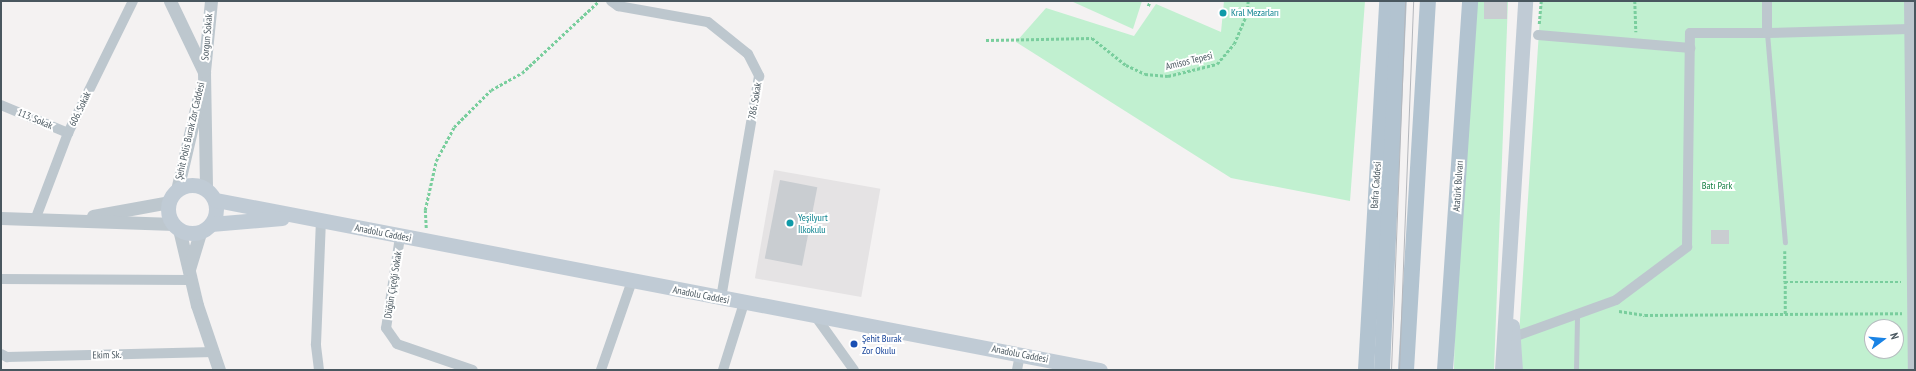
<!DOCTYPE html>
<meta charset="utf-8">
<style>
body{margin:0}
#map{position:relative;width:1916px;height:371px;overflow:hidden;background:#f4f2f2;font-family:"PT Sans Narrow",sans-serif}
div>[style]{position:absolute}
[style*='--x']{left:calc(var(--x)*1px);top:calc(var(--y)*1px);width:calc(var(--w)*1px);rotate:calc(var(--a)*1deg)}
.education>*{inset:0;background:#e5e3e4;transform-origin:0 0}
.green>*{inset:0;background:#c1f0d0}
.building>*{inset:0;background:#c9cdd1;transform-origin:0 0}
.path>*{height:2.5px;margin-top:-1.25px;transform-origin:0;background:repeating-linear-gradient(90deg,#79ce9d 0 3px,transparent 0 5px)}
.service>*{height:5px;margin:-2.5px;padding:0 2.5px;transform-origin:2.5px;border-radius:2.5px;background:#bdc7ce}
.minor>*{height:10px;margin:-5px;padding:0 5px;transform-origin:5px;border-radius:5px;background:#bdc7ce}
.tertiary>*{height:13px;margin:-6.5px;padding:0 6.5px;transform-origin:6.5px;border-radius:6.5px;background:#bdc7ce}
.secondary>*{height:15px;margin:-7.5px;padding:0 7.5px;transform-origin:7.5px;border-radius:7.5px;background:#c0cbd5}
.secondary>.ring{margin:-7.5px;padding:0;box-sizing:content-box;background:none;border:15px solid #c0cbd5;border-radius:50%}
.primary>*{height:16px;margin:-8px;padding:0 8px;transform-origin:8px;border-radius:8px;background:#b2c3d0}
.tram>*{height:1px;margin:-0.5px;padding:0 0.5px;transform-origin:0.5px;border-radius:0.5px;background:#b4b7bc}
.dots>*{width:11px;height:11px;translate:-50% -50%;box-sizing:border-box;border:2px solid #fff;border-radius:50%}
span{translate:-50% -50%;white-space:nowrap;text-align:center;line-height:1.15;-webkit-text-stroke:4px #fff;paint-order:stroke}
.culture-label{font-size:10px;color:#0d838f}
.left{translate:0 -50%;text-align:left}
.street-label{font-size:10px;color:#49575f}
.park-label{font-size:10px;color:#188245}
.transit-label{font-size:10px;color:#164399}
.frame{position:absolute;inset:0;border:2px solid #49575f;pointer-events:none}
.north{position:absolute;left:1864px;top:319px;width:40px;height:40px;box-sizing:border-box;background:#fff;border:1px solid #b6bcbf;border-radius:50%;rotate:74deg;font-size:11px;font-weight:700;line-height:16px;text-align:center;color:#49575f}
.north::after{content:'';display:block;margin:auto;width:14px;height:18px;background:#1a83e5;clip-path:polygon(50% 0,100% 100%,50% 72%,0 100%)}
</style>
<div id="map">
<div class="education">
<i style="left:774px;top:170px;width:108px;height:110px;rotate:10deg"></i>
</div>
<div class="green">
<i style="clip-path:polygon(1071px 1px,1142px 1px,1133px 29px)"></i>
<i style="clip-path:polygon(1224px 1px,1365px 1px,1350px 201px,1231px 178px,1016px 42px,1046px 8px,1134px 36px,1156px 4px,1221px 32px)"></i>
<i style="clip-path:polygon(1474px 1px,1508px 1px,1494px 370px,1454px 370px,1458px 153px)"></i>
<i style="clip-path:polygon(evenodd,1541px 1px,1915px 1px,1915px 370px,1522px 370px,1519px 335px,1541px 1px,1872px 327px,1896px 327px,1896px 351px,1872px 351px,1872px 327px)"></i>
</div>
<div class="building">
<i style="left:1484px;top:1px;width:23px;height:18px"></i>
<i style="left:780px;top:180px;width:38px;height:80px;rotate:11deg"></i>
<i style="left:1711px;top:230px;width:18px;height:14px"></i>
</div>
<div class="path">
<i style="--x:1635;--y:1;--w:31;--a:88"></i>
<i style="--x:1148;--y:6;--w:5;--a:-68"></i>
<i style="--x:1539;--y:24;--w:23;--a:-85"></i>
<i style="--x:986;--y:40;--w:106;--a:-1.1"></i>
<i style="--x:1092;--y:38;--w:43;--a:38.5"></i>
<i style="--x:1126;--y:65;--w:21;--a:25"></i>
<i style="--x:1145;--y:74;--w:23;--a:5"></i>
<i style="--x:1168;--y:76;--w:50;--a:-13.8"></i>
<i style="--x:1217;--y:64;--w:26;--a:-50"></i>
<i style="--x:1234;--y:44;--w:33;--a:-67"></i>
<i style="--x:1247;--y:14;--w:13;--a:-86"></i>
<i style="--x:426;--y:228;--w:18;--a:-93"></i>
<i style="--x:425;--y:210;--w:50;--a:-77.3"></i>
<i style="--x:436;--y:161;--w:38;--a:-62"></i>
<i style="--x:454;--y:127;--w:52;--a:-45"></i>
<i style="--x:491;--y:90;--w:35;--a:-29"></i>
<i style="--x:522;--y:73;--w:105;--a:-43.1"></i>
<i style="--x:1785;--y:251;--w:31;--a:90"></i>
<i style="--x:1619;--y:311;--w:26;--a:9"></i>
<i style="--x:1645;--y:315;--w:257;--a:-0.4"></i>
<i style="--x:1785;--y:314;--w:32;--a:-90"></i>
<i style="--x:1785;--y:282;--w:116;--a:0"></i>
</div>
<div class="service">
<i style="--x:1767;--y:33;--w:210;--a:85.1"></i>
<i style="--x:1576;--y:370;--w:54;--a:-88.9"></i>
</div>
<div class="minor">
<i style="--x:611;--y:1;--w:9;--a:36"></i>
<i style="--x:618;--y:6;--w:91;--a:10.1"></i>
<i style="--x:708;--y:22;--w:51;--a:38.7"></i>
<i style="--x:748;--y:54;--w:25;--a:63"></i>
<i style="--x:759;--y:76;--w:226;--a:99.7"></i>
<i style="--x:1909;--y:1;--w:369;--a:89.4"></i>
<i style="--x:1767;--y:33;--w:142;--a:-1.6"></i>
<i style="--x:1538;--y:35;--w:153;--a:4.9"></i>
<i style="--x:1;--y:105;--w:73;--a:22.7"></i>
<i style="--x:35;--y:220;--w:93;--a:-69.2"></i>
<i style="--x:68;--y:133;--w:147;--a:-63.8"></i>
<i style="--x:400;--y:237;--w:92;--a:98.7"></i>
<i style="--x:386;--y:328;--w:19;--a:55"></i>
<i style="--x:397;--y:344;--w:80;--a:18.9"></i>
<i style="--x:1;--y:279;--w:190;--a:0.3"></i>
<i style="--x:816;--y:317;--w:65;--a:54.4"></i>
<i style="--x:1519;--y:335;--w:103;--a:-19.8"></i>
<i style="--x:1616;--y:300;--w:89;--a:-36.7"></i>
<i style="--x:1687;--y:247;--w:214;--a:-89.2"></i>
<i style="--x:1690;--y:33;--w:77;--a:0"></i>
<i style="--x:1767;--y:33;--w:32;--a:-90"></i>
<i style="--x:1;--y:354;--w:7;--a:27"></i>
<i style="--x:7;--y:357;--w:207;--a:-1.4"></i>
<i style="--x:319;--y:370;--w:26;--a:-97"></i>
<i style="--x:316;--y:344;--w:122;--a:-87.7"></i>
<i style="--x:601;--y:370;--w:94;--a:-70.8"></i>
<i style="--x:723;--y:370;--w:70;--a:-72.6"></i>
<i style="--x:1017;--y:370;--w:16;--a:-79"></i>
</div>
<div class="tertiary">
<i style="--x:170;--y:1;--w:79;--a:64.4"></i>
<i style="--x:204;--y:72;--w:116;--a:89"></i>
<i style="--x:204;--y:71;--w:70;--a:-84.3"></i>
<i style="--x:177;--y:190;--w:101;--a:-76.8"></i>
<i style="--x:93;--y:216;--w:77;--a:-10.4"></i>
<i style="--x:1;--y:218;--w:173;--a:2"></i>
<i style="--x:179;--y:229;--w:78;--a:76.7"></i>
<i style="--x:197;--y:305;--w:69;--a:71.3"></i>
<i style="--x:189;--y:269;--w:39;--a:-73"></i>
</div>
<div class="secondary">
<i class="ring" style="left:168px;top:185px;width:33px;height:33px"></i>
<i style="--x:216;--y:200;--w:900;--a:10.89"></i>
<i style="--x:211;--y:224;--w:71;--a:-4.8"></i>
<i style="--x:1512;--y:326;--w:44;--a:86.1"></i>
<i style="--x:1502;--y:370;--w:370;--a:-86.4"></i>
</div>
<div class="primary">
<i style="--x:1366;--y:370;--w:370;--a:-86.7"></i>
<i style="--x:1382;--y:370;--w:369;--a:-87.4"></i>
<i style="--x:1406;--y:370;--w:370;--a:-86.6"></i>
<i style="--x:1445;--y:370;--w:370;--a:-86.1"></i>
</div>
<div class="tram">
<i style="--x:1391;--y:370;--w:369;--a:-87.8"></i>
<i style="--x:1399;--y:370;--w:369;--a:-87.8"></i>
</div>
<div class="dots">
<i style="left:1223px;top:13px;background:#0f9aa8"></i>
<i style="left:790px;top:223px;background:#0f9aa8"></i>
<i style="left:854px;top:344px;background:#1a4fb4"></i>
</div>
<div class="culture-label">
<span class="left" style="left:1231px;top:13px">Kral Mezarları</span>
<span class="left" style="left:798px;top:223px">Yeşilyurt<br>İlkokulu</span>
</div>
<div class="street-label">
<span style="left:207px;top:37px;rotate:-85deg">Sorgun Sokak</span>
<span style="left:1189px;top:61px;rotate:-14deg">Amisos Tepesi</span>
<span style="left:755px;top:101px;rotate:-80deg">786. Sokak</span>
<span style="left:80px;top:109px;rotate:-64deg">606. Sokak</span>
<span style="left:35px;top:119px;rotate:23deg">113. Sokak</span>
<span style="left:190px;top:131px;rotate:-77deg">Şehit Polis Burak Zor Caddesi</span>
<span style="left:1376px;top:185px;rotate:-86deg">Bafra Caddesi</span>
<span style="left:1458px;top:186px;rotate:-86deg">Atatürk Bulvarı</span>
<span style="left:383px;top:233px;rotate:11deg">Anadolu Caddesi</span>
<span style="left:393px;top:285px;rotate:-81deg">Düğün Çiçeği Sokak</span>
<span style="left:701px;top:295px;rotate:11deg">Anadolu Caddesi</span>
<span style="left:1020px;top:354px;rotate:11deg">Anadolu Caddesi</span>
<span style="left:107px;top:355px;rotate:-1deg">Ekim Sk.</span>
</div>
<div class="park-label">
<span style="left:1717px;top:186px">Batı Park</span>
</div>
<div class="transit-label">
<span class="left" style="left:862px;top:344px">Şehit Burak<br>Zor Okulu</span>
</div>
<div class="frame"></div>
<div class="north">N</div>
</div>
